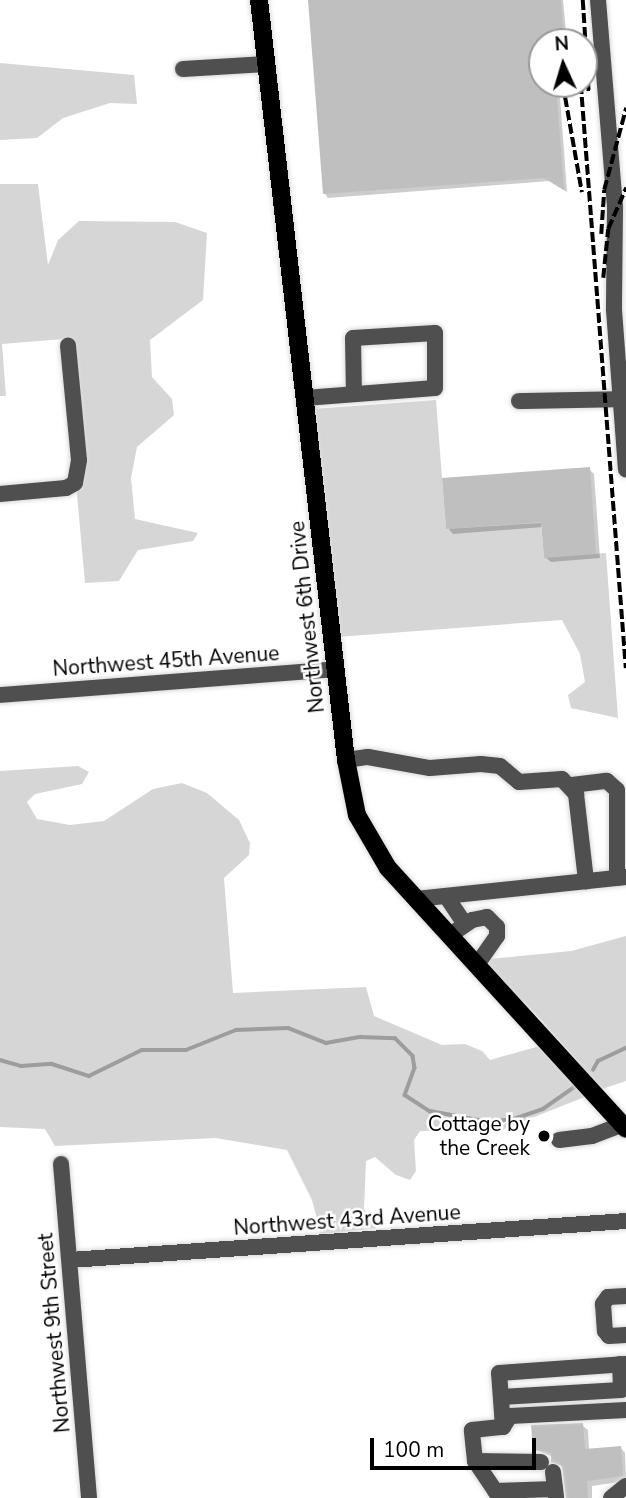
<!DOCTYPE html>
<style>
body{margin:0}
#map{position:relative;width:626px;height:1498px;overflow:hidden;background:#fff;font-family:"Nunito Sans",sans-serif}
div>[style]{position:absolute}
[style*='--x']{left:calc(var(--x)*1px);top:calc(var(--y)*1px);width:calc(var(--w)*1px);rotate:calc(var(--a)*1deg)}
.green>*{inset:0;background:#d6d6d6}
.shadow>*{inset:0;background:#0003}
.stream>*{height:3.5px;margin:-1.75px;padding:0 1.75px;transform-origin:1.75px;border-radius:1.75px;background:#9d9d9d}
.building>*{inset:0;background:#bfbfbf}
.roads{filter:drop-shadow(0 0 2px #dbdbdb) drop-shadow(0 0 2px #dbdbdb)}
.minor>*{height:16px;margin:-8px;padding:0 8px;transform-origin:8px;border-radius:8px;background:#4f4f4f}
.major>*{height:18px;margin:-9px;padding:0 9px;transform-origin:9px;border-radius:9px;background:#000}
.rail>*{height:3.5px;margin-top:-1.75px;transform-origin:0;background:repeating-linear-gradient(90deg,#000 0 10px,transparent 0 13.5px)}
.dots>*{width:19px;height:19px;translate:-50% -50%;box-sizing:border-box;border:4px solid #fff;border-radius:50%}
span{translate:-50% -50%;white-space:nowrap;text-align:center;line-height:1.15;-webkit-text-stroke:5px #fff;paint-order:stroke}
.street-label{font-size:21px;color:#000}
.poi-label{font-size:21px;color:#000}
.right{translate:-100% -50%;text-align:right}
.north{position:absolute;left:528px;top:28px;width:70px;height:70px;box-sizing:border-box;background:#fff;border:2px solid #999;border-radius:50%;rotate:356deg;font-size:19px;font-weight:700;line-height:28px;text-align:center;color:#000}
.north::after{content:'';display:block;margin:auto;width:24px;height:32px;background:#000;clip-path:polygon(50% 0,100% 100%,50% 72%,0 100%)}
.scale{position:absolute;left:370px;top:1438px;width:166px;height:32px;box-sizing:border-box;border:4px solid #000;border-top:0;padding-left:9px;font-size:21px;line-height:24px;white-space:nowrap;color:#000;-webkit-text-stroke:5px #fff;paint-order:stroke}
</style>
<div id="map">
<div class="green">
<i style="clip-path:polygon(0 63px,134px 75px,137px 104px,110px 103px,63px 118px,37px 138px,0 140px)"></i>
<i style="clip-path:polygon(0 184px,38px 184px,48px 265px,58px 240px,79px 221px,175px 222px,207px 233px,203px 300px,150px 340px,152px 377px,172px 399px,174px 415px,137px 447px,131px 478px,135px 519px,198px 533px,193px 541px,138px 550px,119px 581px,85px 583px,63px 339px,2px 344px,6px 396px,0 396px)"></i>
<i style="clip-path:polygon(436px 400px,446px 529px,541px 523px,544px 557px,606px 553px,618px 718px,571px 708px,568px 695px,585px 682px,580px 654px,562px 620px,337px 637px,313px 409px)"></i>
<i style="clip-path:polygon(78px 766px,89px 772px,82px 784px,35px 794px,27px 802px,37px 819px,70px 825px,104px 821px,153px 789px,182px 783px,207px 793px,239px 820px,250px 843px,249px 855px,224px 878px,233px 993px,366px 987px,374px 1016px,442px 1045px,465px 1044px,482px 1051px,490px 1060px,543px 1045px,587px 1096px,499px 1131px,420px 1131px,414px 1140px,416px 1171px,410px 1180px,396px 1175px,375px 1157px,366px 1161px,364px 1209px,376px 1228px,321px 1234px,312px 1200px,287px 1150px,215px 1138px,55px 1146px,45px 1129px,0 1127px,0 771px)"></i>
<i style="clip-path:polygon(626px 936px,626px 1081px,602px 1089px,534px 1012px,480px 960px,571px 951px)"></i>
</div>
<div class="shadow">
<i style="clip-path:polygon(310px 0,563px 0,567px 42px,542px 42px,542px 84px,559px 84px,567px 192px,549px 181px,328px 198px,325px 194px)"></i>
<i style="clip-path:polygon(589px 469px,594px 474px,600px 558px,551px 562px,545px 557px,543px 527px,453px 534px,448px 528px)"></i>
<i style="clip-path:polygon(582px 1425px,588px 1430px,589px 1450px,620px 1447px,625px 1453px,626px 1481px,592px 1486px,592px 1498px,568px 1498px,562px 1467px,553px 1457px,535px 1449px)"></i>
</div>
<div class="stream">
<i style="--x:0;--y:1060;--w:22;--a:16"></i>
<i style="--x:21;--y:1066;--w:31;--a:-4"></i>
<i style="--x:52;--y:1064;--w:39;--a:18"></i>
<i style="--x:89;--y:1076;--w:59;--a:-26.1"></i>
<i style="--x:142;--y:1050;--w:44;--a:0"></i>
<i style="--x:186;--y:1050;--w:54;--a:-21.8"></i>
<i style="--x:236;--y:1030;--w:52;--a:-2.2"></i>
<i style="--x:288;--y:1028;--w:41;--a:21.5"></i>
<i style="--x:326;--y:1043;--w:35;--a:-10"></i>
<i style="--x:360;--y:1037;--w:35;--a:2"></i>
<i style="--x:395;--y:1038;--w:25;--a:45"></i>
<i style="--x:413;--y:1056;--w:12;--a:81"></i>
<i style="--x:415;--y:1068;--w:29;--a:110"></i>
<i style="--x:405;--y:1095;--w:30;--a:33"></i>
<i style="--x:430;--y:1111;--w:61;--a:10.4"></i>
<i style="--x:490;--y:1122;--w:27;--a:-8"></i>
<i style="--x:517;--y:1118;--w:28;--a:-19"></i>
<i style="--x:543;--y:1109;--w:39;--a:-35"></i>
<i style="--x:593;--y:1070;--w:10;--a:-61"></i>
<i style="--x:598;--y:1061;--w:31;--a:-25"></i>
</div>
<div class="building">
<i style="clip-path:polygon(308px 0,561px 0,564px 42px,542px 42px,542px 84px,556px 84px,564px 190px,544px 178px,323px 194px)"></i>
<i style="clip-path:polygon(590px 467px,596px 554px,544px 558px,541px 522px,446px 529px,442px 478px)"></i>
<i style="clip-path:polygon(583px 1423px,585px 1449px,621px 1446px,623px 1476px,587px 1481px,588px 1498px,566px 1498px,562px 1466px,551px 1462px,551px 1453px,533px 1450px,531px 1425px)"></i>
</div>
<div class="roads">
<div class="minor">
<i style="--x:598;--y:0;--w:209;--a:85.3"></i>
<i style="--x:615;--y:208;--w:102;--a:90.6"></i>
<i style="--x:614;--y:310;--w:160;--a:85.7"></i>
<i style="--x:183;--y:69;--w:83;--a:-3.4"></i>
<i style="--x:305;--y:398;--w:130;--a:-4.4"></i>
<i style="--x:435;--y:388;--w:55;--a:-90"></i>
<i style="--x:435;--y:333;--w:82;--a:176.5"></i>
<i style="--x:353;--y:338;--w:56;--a:89"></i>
<i style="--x:519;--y:401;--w:102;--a:-1.1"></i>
<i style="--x:0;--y:494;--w:66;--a:-5.2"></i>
<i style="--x:66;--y:488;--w:10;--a:-29"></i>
<i style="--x:75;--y:483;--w:23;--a:-80"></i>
<i style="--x:79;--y:460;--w:115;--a:-95.5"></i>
<i style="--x:0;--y:695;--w:336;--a:-4.4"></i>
<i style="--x:346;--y:760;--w:22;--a:-8"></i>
<i style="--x:368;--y:757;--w:63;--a:10.1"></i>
<i style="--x:430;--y:768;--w:51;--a:-4.5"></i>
<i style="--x:481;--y:764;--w:19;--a:6"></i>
<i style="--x:500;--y:766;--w:25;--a:40"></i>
<i style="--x:519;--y:782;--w:43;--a:-4"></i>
<i style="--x:562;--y:779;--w:21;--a:47"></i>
<i style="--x:576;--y:794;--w:88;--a:83.4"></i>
<i style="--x:572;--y:785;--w:35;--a:-7"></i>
<i style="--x:607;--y:781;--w:13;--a:42"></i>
<i style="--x:617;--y:790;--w:88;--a:90"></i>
<i style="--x:446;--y:896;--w:34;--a:56"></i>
<i style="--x:416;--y:899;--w:211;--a:-6"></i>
<i style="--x:450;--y:935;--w:27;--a:-34"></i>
<i style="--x:472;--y:920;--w:15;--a:-11"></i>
<i style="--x:487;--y:917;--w:14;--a:45"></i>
<i style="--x:497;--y:927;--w:9;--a:90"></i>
<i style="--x:497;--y:936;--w:35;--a:125"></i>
<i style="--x:559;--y:1140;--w:33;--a:-7"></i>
<i style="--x:592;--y:1136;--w:33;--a:-21"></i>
<i style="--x:61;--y:1164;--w:335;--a:85.2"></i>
<i style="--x:70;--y:1260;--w:557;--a:-4.01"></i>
<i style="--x:626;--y:1296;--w:18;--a:177"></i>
<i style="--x:608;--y:1297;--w:9;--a:126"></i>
<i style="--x:603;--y:1304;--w:27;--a:86"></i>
<i style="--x:605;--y:1331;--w:6;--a:51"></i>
<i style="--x:609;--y:1336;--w:17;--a:-3"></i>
<i style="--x:501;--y:1397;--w:120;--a:-3.3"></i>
<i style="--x:621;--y:1390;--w:26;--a:-92"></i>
<i style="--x:503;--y:1427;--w:54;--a:-94.2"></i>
<i style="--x:499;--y:1373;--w:127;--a:-4.1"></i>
<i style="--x:475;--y:1461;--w:66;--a:0.9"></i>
<i style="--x:553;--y:1472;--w:26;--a:83"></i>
<i style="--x:495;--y:1491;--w:60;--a:-1.9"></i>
<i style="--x:500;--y:1498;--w:45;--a:-124"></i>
<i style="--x:475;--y:1461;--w:31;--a:-96"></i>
<i style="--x:472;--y:1430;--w:31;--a:-6"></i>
<i style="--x:503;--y:1427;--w:13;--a:-58"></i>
<i style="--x:510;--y:1416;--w:116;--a:-3"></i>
<i style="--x:611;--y:1498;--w:19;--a:-39"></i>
</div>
<div class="major">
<i style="--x:259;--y:0;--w:765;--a:83.47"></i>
<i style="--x:346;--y:760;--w:56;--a:78.7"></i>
<i style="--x:357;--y:815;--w:61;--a:59.7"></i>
<i style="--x:388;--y:868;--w:353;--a:47.6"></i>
</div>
</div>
<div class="rail">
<i style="--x:583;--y:0;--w:94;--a:86.3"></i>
<i style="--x:563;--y:84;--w:110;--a:80"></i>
<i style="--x:581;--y:84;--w:586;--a:85.59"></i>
<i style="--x:601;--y:234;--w:44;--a:-86.1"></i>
<i style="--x:604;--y:190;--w:85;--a:-75"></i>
<i style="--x:603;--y:278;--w:49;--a:-84.2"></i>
<i style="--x:608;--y:229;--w:45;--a:-66.3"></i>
</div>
<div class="dots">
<i style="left:544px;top:1136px;background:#000"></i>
</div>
<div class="street-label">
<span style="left:307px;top:617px;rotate:-96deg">Northwest 6th Drive</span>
<span style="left:166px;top:661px;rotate:-4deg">Northwest 45th Avenue</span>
<span style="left:347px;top:1220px;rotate:-4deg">Northwest 43rd Avenue</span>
<span style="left:54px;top:1333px;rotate:-95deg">Northwest 9th Street</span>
</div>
<div class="poi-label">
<span class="right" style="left:530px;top:1136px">Cottage by<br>the Creek</span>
</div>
<div class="north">N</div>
<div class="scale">100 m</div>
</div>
